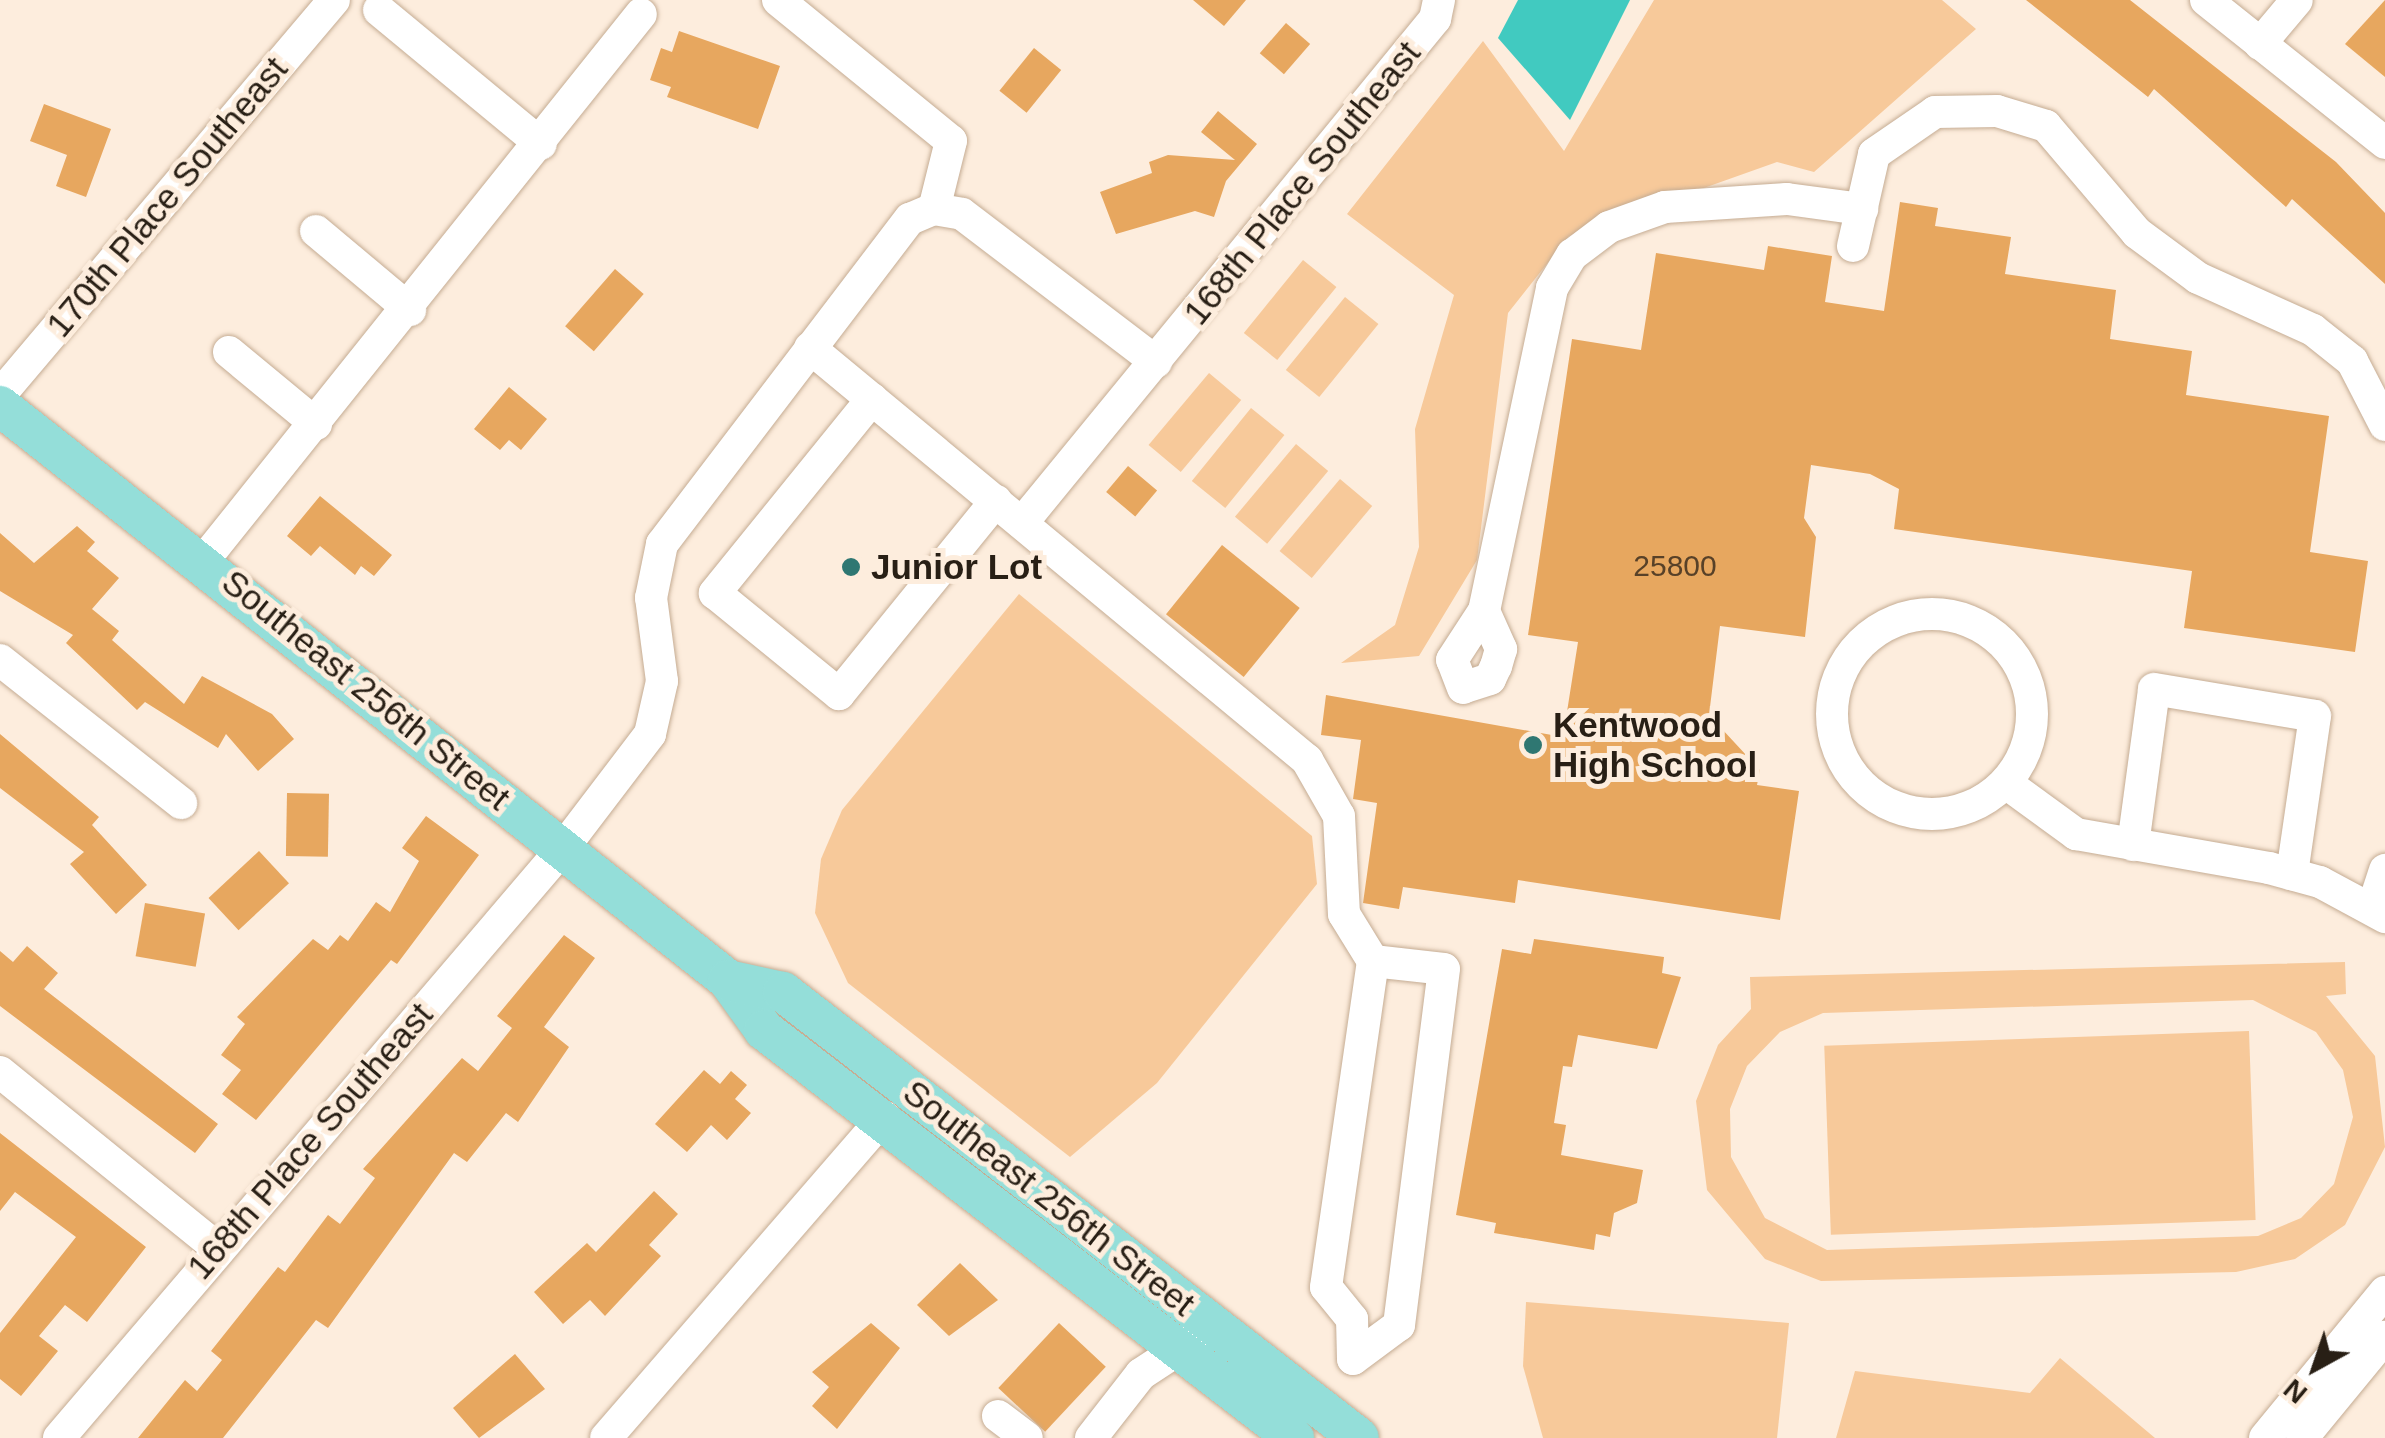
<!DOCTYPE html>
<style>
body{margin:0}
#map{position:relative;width:2385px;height:1438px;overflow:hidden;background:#fdeddd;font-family:Helvetica,sans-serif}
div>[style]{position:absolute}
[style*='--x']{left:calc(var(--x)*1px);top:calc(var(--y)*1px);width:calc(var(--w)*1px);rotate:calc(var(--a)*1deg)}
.green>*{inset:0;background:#f7c99a;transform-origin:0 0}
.water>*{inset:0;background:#41cac0}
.building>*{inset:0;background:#e7a75f;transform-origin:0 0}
.roads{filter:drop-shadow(0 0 2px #c5ac93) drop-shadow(0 0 2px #c5ac93)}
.minor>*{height:32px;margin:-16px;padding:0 16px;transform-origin:16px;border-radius:16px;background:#fff}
.minor>.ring{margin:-16px;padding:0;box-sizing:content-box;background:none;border:32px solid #fff;border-radius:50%}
.major>*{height:40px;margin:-20px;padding:0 20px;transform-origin:20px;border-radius:20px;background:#94ded9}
.dots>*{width:28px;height:28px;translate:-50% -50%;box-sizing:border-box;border:5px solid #fdeddd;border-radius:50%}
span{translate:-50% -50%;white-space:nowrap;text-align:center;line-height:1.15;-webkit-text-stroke:10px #fdeddd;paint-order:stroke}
.number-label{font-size:30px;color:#584128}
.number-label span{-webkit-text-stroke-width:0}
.street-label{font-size:35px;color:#281f15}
.poi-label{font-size:35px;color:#281f15;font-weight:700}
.left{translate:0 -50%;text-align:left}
.north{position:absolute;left:2265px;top:1318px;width:100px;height:100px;-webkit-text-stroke:8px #fdeddd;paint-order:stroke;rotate:220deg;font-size:28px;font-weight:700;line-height:40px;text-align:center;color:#281f15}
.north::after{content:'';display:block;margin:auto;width:35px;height:45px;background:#281f15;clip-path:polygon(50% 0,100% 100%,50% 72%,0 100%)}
</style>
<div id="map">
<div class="green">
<i style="clip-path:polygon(1654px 0,1942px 0,1976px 29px,1814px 172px,1777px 162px,1569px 236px,1508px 313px,1477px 560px,1419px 656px,1341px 663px,1395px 625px,1419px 547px,1415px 429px,1454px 295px,1347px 214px,1483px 41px,1564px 151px)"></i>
<i style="left:1303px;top:260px;width:43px;height:94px;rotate:39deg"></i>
<i style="left:1345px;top:297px;width:43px;height:94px;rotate:39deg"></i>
<i style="left:1209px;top:373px;width:42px;height:94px;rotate:40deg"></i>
<i style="left:1251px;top:408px;width:43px;height:94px;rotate:39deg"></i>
<i style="left:1296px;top:444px;width:42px;height:95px;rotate:40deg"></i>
<i style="left:1340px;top:479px;width:42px;height:94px;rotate:40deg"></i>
<i style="clip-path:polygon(1019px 594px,1312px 836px,1317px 884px,1157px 1083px,1070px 1157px,848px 983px,815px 913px,821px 859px,842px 810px)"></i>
<i style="clip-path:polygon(evenodd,2345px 962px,2346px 994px,2326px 996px,2375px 1056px,2385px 1147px,2345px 1225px,2295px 1259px,2236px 1272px,1821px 1281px,1765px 1259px,1707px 1190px,1696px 1101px,1718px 1045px,1751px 1009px,1750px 977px,2345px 962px,2253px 1000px,2316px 1032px,2343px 1070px,2353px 1117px,2334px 1184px,2301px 1218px,2258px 1236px,1827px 1250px,1765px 1218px,1731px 1157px,1730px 1109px,1747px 1066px,1780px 1032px,1823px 1013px,2253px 1000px)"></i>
<i style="left:2249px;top:1031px;width:189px;height:425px;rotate:88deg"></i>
<i style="clip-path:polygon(1526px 1302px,1789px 1323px,1777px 1438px,1543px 1438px,1523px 1366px)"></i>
<i style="clip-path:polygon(2060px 1358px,2155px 1438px,1836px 1438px,1855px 1371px,2030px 1393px)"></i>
</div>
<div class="water">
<i style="clip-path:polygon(1518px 0,1630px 0,1570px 120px,1498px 38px)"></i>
</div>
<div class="building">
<i style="clip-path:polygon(1193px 0,1246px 0,1224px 26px)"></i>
<i style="clip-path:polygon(2026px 0,2130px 0,2336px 162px,2385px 213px,2385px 284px,2292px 199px,2286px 207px,2154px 89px,2148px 97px)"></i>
<i style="clip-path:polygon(2385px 0,2385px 77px,2345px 44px)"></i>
<i style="left:1286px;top:23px;width:32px;height:40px;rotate:41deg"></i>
<i style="clip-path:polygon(679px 31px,780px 66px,758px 129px,667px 97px,671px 87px,650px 80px,661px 48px,672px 52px)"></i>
<i style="left:1034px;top:48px;width:35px;height:55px;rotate:39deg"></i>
<i style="clip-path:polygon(44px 104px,111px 129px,86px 197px,56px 186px,67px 155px,30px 141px)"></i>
<i style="clip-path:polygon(1218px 111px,1257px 144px,1226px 181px,1214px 217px,1195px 211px,1116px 234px,1100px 192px,1152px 173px,1149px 162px,1168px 155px,1235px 160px,1201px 132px)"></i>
<i style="clip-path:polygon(1900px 202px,1938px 208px,1935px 226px,2011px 237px,2005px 274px,2116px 290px,2110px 339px,2192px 351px,2186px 395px,2329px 416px,2310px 552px,2368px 561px,2355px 652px,2184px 628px,2192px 571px,1894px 529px,1899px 489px,1870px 474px,1811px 465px,1804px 518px,1816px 537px,1805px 637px,1720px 626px,1709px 715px,1760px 770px,1757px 785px,1799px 791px,1780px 920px,1518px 880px,1515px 903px,1403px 887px,1399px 909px,1363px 903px,1377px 803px,1353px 799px,1361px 740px,1321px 735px,1326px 695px,1563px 737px,1578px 642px,1528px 635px,1572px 339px,1641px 350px,1656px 253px,1764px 270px,1768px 246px,1832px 256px,1825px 302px,1884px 311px)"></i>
<i style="left:615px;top:269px;width:38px;height:76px;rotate:41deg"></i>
<i style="clip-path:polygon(509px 387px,547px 419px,521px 450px,509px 440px,500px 450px,474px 429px)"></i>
<i style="left:1128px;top:466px;width:38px;height:34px;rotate:40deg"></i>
<i style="clip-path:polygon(320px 496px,392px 555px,374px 576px,361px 566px,355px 575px,320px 546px,311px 556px,287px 536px)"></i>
<i style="clip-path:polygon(77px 526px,95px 542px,87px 551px,119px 578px,92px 609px,119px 631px,112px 640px,184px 704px,202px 676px,272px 714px,294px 739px,258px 771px,226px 734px,218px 748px,145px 702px,137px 710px,66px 643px,73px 635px,0 591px,0 533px,34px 563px)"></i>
<i style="left:1222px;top:545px;width:100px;height:89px;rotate:39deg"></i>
<i style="clip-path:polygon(0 734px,99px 817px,92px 825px,147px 885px,116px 914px,70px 864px,84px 852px,0 788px)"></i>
<i style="left:287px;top:793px;width:42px;height:63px;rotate:1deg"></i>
<i style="clip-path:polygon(426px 816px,479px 855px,397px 964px,391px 960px,256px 1120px,222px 1094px,241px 1070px,221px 1055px,245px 1024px,237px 1017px,313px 939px,328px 950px,340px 935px,348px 941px,376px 902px,390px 912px,419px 861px,402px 848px)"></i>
<i style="left:259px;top:851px;width:44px;height:69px;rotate:47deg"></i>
<i style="left:145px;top:903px;width:61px;height:54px;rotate:10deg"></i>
<i style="clip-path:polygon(564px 935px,595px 958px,544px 1027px,569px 1047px,518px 1122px,506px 1113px,467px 1162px,454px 1153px,328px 1328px,316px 1320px,223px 1438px,138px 1438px,185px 1380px,197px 1391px,222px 1360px,211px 1351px,278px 1267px,285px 1272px,328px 1215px,340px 1224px,375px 1178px,363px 1169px,462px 1058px,478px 1071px,512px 1028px,497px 1016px)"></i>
<i style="clip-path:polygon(1534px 939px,1664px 957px,1662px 973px,1681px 977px,1657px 1049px,1578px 1035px,1572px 1067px,1563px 1066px,1554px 1123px,1566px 1125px,1561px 1155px,1643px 1170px,1637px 1203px,1614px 1213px,1610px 1237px,1596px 1234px,1594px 1250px,1494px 1233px,1496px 1223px,1456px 1215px,1502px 949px,1531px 954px)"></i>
<i style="clip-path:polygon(27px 946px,58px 973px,44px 989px,218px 1124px,195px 1153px,0 1006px,0 951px,13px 962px)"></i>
<i style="clip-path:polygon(704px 1070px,720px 1084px,731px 1071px,747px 1085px,735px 1099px,751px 1113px,727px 1140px,711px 1125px,687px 1152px,655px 1124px)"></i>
<i style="clip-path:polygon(0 1133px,146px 1247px,87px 1322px,65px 1305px,39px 1336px,58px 1351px,21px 1396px,0 1379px,0 1333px,76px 1237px,15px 1192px,0 1211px)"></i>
<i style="clip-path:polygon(654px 1191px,678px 1214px,649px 1245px,661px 1256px,605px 1316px,590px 1300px,563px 1324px,534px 1292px,587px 1243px,596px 1252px)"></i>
<i style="clip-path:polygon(960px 1263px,998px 1300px,949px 1336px,917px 1305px)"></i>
<i style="clip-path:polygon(871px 1323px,900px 1348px,837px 1429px,812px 1406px,829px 1387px,812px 1372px)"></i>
<i style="left:1059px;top:1323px;width:64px;height:89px;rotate:43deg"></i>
<i style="clip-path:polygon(515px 1354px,545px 1389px,479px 1438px,453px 1408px)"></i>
</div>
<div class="roads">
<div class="minor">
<i style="--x:778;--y:0;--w:223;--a:39.2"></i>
<i style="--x:951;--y:141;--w:70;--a:104"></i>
<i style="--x:2206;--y:0;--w:229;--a:38.6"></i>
<i style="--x:379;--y:10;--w:210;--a:39.6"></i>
<i style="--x:2260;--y:44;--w:57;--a:-49.9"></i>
<i style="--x:316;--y:231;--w:123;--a:40"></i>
<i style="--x:1853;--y:246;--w:94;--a:-77.1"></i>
<i style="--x:1874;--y:154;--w:74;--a:-34.5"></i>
<i style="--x:1935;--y:112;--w:62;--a:-0.9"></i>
<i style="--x:1997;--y:111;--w:51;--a:17"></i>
<i style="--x:2046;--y:126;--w:140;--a:49.6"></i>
<i style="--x:2137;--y:233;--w:76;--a:36.4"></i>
<i style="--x:2198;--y:278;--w:126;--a:24.3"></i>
<i style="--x:2313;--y:330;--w:50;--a:38.5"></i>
<i style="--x:2352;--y:361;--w:72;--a:62.7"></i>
<i style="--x:810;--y:348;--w:646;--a:39.66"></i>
<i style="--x:1307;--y:760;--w:64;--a:60.3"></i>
<i style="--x:1339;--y:816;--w:98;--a:87.1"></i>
<i style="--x:1344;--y:914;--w:55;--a:58.3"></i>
<i style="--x:229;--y:352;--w:113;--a:39.6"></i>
<i style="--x:0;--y:395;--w:517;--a:-49.78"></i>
<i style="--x:872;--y:399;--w:250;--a:129"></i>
<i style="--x:715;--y:593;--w:160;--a:39.2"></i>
<i style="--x:839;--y:694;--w:249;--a:-50.9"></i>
<i style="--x:1022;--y:523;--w:652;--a:-50.67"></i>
<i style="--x:1435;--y:19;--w:19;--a:-78"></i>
<i style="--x:204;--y:560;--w:699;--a:-51.33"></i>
<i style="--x:1484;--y:611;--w:42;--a:65.9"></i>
<i style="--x:1501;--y:649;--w:18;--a:106"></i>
<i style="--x:1496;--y:666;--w:14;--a:115"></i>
<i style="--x:1490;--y:679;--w:28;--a:162"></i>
<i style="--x:1463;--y:688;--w:30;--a:-111"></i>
<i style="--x:1452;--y:660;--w:59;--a:-56.9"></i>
<i style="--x:1484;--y:611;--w:330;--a:-78.1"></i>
<i style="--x:1552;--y:288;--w:39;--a:-59"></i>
<i style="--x:1572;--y:255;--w:46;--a:-37.1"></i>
<i style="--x:1609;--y:227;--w:59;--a:-19.7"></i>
<i style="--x:1665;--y:207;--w:122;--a:-3.8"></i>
<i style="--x:1787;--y:199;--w:76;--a:7.6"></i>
<i class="ring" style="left:1832px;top:614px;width:168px;height:168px"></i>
<i style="--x:0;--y:660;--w:231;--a:38.3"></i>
<i style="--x:2006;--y:783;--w:87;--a:36.1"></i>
<i style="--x:2076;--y:834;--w:196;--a:10"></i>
<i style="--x:2269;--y:868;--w:53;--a:15.4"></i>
<i style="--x:2320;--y:882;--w:74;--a:28.3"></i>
<i style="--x:2133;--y:845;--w:157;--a:-82.3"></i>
<i style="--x:2154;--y:689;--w:163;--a:9.5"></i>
<i style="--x:2315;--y:716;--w:160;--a:98.3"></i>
<i style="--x:2373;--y:907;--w:39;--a:-72"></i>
<i style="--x:1373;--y:961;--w:71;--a:6.4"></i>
<i style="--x:1444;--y:969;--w:359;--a:97.2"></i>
<i style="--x:1399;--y:1325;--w:57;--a:143.5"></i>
<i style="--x:1353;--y:1359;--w:40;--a:-91.4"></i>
<i style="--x:1352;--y:1319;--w:41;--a:-129.1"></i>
<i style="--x:1326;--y:1287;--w:329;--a:-81.8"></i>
<i style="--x:0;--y:1072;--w:279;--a:39"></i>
<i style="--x:998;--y:1416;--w:36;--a:37"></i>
<i style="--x:59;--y:1438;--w:777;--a:-49.49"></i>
<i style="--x:564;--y:847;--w:142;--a:-52.7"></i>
<i style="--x:650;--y:734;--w:54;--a:-77.2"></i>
<i style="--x:662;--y:681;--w:84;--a:-97.5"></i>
<i style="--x:651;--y:598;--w:55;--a:-78.5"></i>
<i style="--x:662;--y:544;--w:409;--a:-52.7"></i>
<i style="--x:910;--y:219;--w:26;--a:-23"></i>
<i style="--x:934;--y:209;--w:28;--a:10"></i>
<i style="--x:962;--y:214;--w:244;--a:37.3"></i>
<i style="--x:606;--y:1438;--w:425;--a:-49.1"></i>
<i style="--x:1091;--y:1438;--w:81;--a:-52"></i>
<i style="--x:1141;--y:1374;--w:62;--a:-33.2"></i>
<i style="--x:2265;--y:1438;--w:189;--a:-50.6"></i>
<i style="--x:2302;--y:1438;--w:131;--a:-50.6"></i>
</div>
<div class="major">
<i style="--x:0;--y:406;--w:927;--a:38.25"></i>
<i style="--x:728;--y:980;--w:62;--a:54.2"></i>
<i style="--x:764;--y:1030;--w:669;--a:37.59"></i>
<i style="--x:728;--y:980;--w:56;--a:12.3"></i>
<i style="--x:783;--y:992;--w:728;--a:37.75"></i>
</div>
</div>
<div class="dots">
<i style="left:851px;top:567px;background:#2f7772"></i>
<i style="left:1533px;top:745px;background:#2f7772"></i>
</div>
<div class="number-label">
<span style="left:1675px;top:566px">25800</span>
</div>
<div class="street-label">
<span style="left:1302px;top:183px;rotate:-51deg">168th Place Southeast</span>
<span style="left:167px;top:197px;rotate:-50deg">170th Place Southeast</span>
<span style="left:366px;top:690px;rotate:39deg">Southeast 256th Street</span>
<span style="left:310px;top:1141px;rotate:-49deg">168th Place Southeast</span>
<span style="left:1049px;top:1198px;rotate:38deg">Southeast 256th Street</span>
</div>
<div class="poi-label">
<span class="left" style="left:871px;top:567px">Junior Lot</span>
<span class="left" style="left:1553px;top:745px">Kentwood<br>High School</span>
</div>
<div class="north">N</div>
</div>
